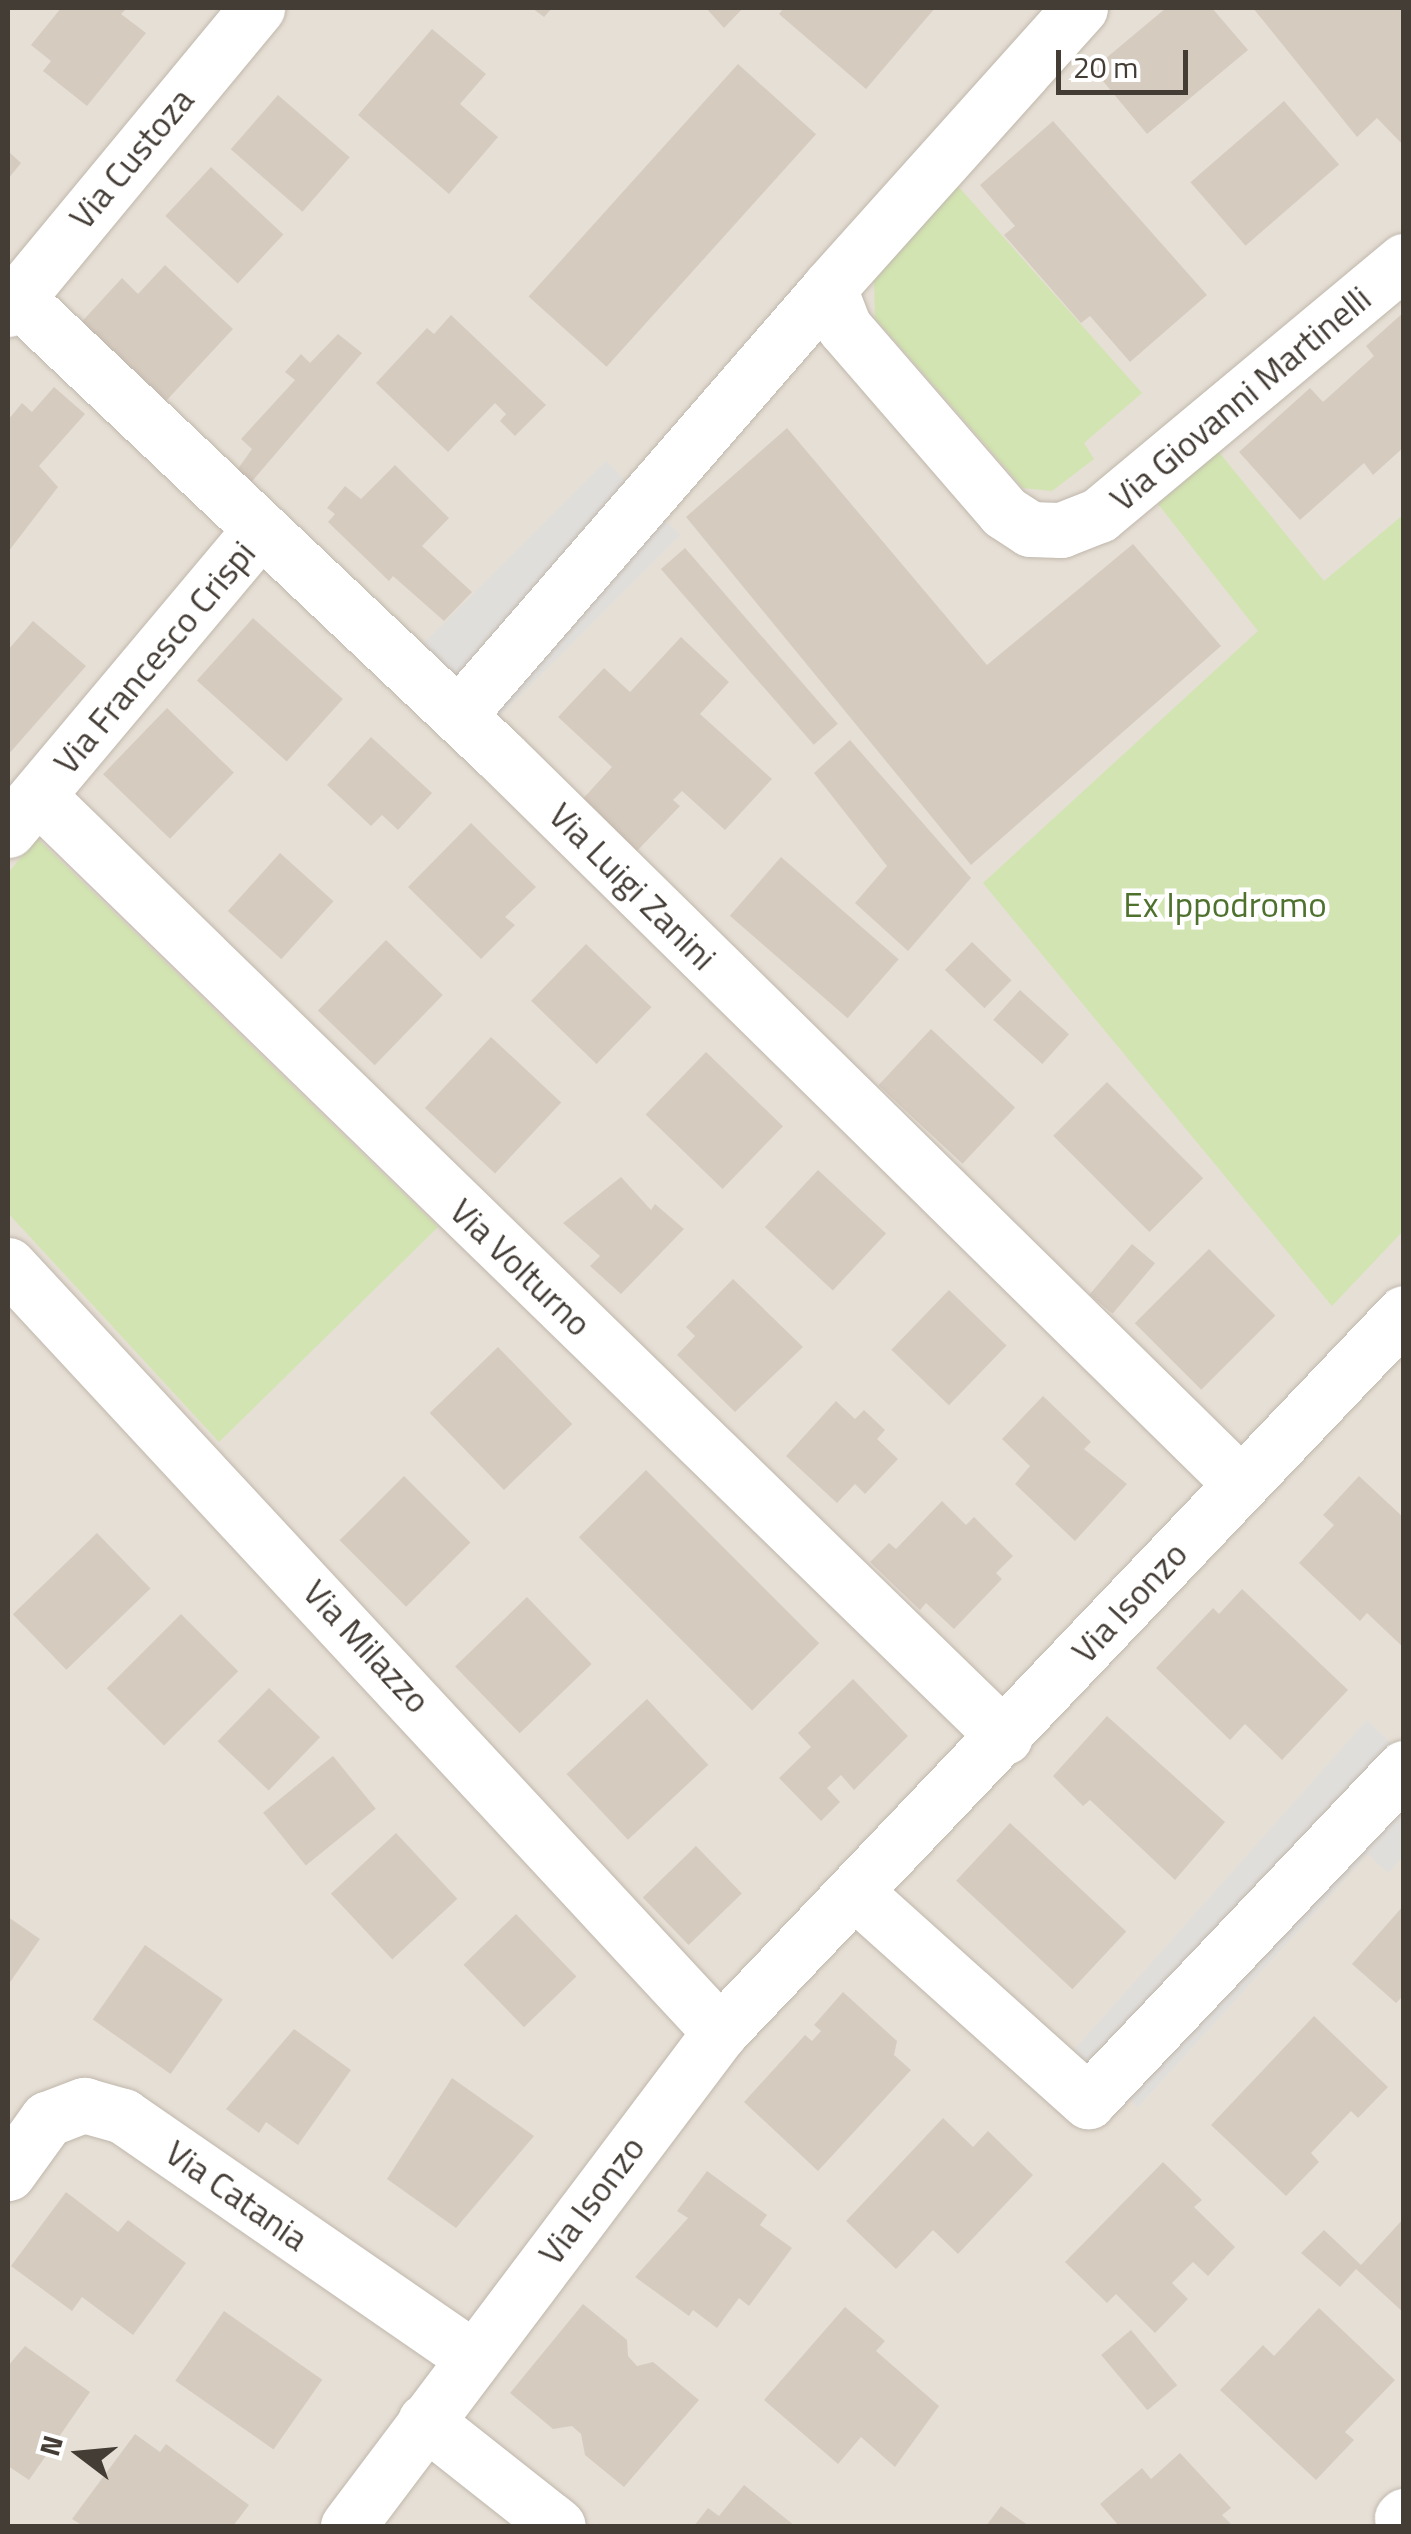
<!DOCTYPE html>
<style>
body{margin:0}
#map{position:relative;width:1411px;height:2534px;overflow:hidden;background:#f2ede6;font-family:"Titillium Web",sans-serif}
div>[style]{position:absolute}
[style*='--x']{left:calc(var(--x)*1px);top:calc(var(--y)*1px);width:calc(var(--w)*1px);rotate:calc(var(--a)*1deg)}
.residential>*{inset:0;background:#e6dfd5;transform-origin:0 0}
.green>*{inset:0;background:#d2e4b1}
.parking>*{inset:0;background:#e0dedb;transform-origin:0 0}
.building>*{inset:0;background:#d6cbbf;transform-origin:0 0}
.roads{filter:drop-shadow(0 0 2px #c0b7ac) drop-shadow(0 0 2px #c0b7ac)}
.minor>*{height:55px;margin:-27.5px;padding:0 27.5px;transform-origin:27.5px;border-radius:27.5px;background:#fff}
span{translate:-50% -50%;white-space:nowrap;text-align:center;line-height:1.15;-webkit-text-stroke:9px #fff;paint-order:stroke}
.street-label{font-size:35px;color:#443d36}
.park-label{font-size:35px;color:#4e722d}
.frame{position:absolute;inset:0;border:10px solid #443d36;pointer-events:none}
.north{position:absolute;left:30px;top:2404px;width:100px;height:100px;-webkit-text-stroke:8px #fff;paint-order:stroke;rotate:286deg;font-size:28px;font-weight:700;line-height:40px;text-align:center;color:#443d36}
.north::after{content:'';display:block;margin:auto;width:35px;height:45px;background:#443d36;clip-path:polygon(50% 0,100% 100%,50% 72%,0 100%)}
.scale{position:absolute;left:1056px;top:50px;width:132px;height:45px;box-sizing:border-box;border:5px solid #443d36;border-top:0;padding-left:12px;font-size:30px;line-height:35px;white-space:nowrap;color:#443d36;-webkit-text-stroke:8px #fff;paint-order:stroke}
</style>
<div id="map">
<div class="residential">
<i style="left:8px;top:8px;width:1395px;height:2518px"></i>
</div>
<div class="green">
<i style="clip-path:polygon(957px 185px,1142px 393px,1084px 443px,1094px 459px,1052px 491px,1023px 488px,875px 318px,874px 281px)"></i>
<i style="clip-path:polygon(1218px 451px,1324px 581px,1403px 515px,1403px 1231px,1332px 1306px,983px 883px,1258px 631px,1158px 504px)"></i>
<i style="clip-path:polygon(37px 838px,438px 1227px,219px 1442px,8px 1213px,8px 873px)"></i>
</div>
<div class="parking">
<i style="left:606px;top:461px;width:105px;height:262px;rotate:45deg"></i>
<i style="clip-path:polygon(1367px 1720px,1403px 1755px,1403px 1857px,1388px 1873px,1368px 1854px,1138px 2107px,1073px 2051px)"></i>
</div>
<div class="building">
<i style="clip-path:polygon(61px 8px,127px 8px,121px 14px,146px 33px,87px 106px,43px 71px,51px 61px,31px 45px)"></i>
<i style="clip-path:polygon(532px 8px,552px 8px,544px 17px)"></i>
<i style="clip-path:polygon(706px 8px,743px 8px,724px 28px)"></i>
<i style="clip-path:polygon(784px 8px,935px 8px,866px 89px,779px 14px)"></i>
<i style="clip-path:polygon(1166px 8px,1212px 8px,1248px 50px,1147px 134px,1093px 69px)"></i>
<i style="clip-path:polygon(1253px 8px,1404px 8px,1404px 146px,1377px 118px,1357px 137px)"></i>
<i style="clip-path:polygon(432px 29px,486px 74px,460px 104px,498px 137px,449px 194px,358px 115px)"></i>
<i style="left:738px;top:64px;width:105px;height:313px;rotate:42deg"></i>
<i style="left:278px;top:95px;width:95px;height:72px;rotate:41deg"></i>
<i style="left:1284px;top:101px;width:84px;height:124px;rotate:49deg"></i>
<i style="clip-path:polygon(1053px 121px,1207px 295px,1130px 362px,1090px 316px,1081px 323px,1004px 235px,1015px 226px,980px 185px)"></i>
<i style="clip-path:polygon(8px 151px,21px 163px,8px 179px)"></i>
<i style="left:211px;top:167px;width:99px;height:67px;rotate:43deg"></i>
<i style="clip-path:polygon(165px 265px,233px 329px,166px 401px,137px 374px,132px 380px,76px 328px,122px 278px,138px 294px)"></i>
<i style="clip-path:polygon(1404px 312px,1404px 447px,1373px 475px,1364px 463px,1300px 520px,1239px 452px,1310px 388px,1323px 402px,1374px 356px,1366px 346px)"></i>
<i style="clip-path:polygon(451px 315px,546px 405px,515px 436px,500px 421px,506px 414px,495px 403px,448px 452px,376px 383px,427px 328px,434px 334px)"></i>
<i style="clip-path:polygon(338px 334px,362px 353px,242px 493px,230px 480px,252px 449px,241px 439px,295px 380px,285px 372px,301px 354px,310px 363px)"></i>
<i style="clip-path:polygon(54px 387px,85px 414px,39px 466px,58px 487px,8px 552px,8px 420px,22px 403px,32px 412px)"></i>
<i style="clip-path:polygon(787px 428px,987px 665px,1133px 544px,1221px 646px,971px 865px,686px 517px)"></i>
<i style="clip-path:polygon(395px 465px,449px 518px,422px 546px,472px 592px,444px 621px,393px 576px,389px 581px,328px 522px,335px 514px,327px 508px,345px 486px,361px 499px)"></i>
<i style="left:685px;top:548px;width:233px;height:32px;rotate:49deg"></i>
<i style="left:253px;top:618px;width:121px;height:84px;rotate:42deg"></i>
<i style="clip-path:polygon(33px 621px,86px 666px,8px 755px,8px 650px)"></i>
<i style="clip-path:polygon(681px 637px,729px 682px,700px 714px,772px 779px,725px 830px,682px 791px,673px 800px,680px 806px,635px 853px,580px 802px,612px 767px,558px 717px,604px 668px,630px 692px)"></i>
<i style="left:167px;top:708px;width:93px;height:92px;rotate:44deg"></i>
<i style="clip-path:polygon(371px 737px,432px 793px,398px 830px,382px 815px,371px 826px,327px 785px)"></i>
<i style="clip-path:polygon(850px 740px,971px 878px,908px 951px,855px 903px,887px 866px,814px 773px)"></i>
<i style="clip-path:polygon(471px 823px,536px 887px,505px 917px,515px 925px,481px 959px,408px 887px)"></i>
<i style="left:280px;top:853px;width:72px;height:78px;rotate:42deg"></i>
<i style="left:781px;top:857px;width:156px;height:78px;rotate:41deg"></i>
<i style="left:386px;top:940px;width:79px;height:98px;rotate:44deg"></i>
<i style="left:972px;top:942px;width:55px;height:39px;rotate:44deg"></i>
<i style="left:586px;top:944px;width:91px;height:79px;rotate:44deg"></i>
<i style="left:1020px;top:990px;width:66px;height:40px;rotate:42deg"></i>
<i style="left:931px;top:1029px;width:115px;height:77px;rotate:43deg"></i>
<i style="left:491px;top:1037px;width:96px;height:97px;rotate:43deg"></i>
<i style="left:706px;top:1052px;width:107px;height:87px;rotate:44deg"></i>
<i style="left:1107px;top:1082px;width:136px;height:76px;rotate:45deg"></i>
<i style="left:818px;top:1170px;width:93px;height:78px;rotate:43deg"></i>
<i style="clip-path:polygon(621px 1177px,651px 1210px,655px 1204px,684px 1229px,621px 1294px,590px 1266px,600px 1256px,563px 1223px)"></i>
<i style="left:1132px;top:1244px;width:30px;height:66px;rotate:40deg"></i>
<i style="left:1209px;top:1249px;width:94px;height:105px;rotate:45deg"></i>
<i style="clip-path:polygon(733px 1279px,803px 1347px,735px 1412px,677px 1355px,695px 1336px,686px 1327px)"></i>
<i style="left:949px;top:1290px;width:80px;height:83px;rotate:44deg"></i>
<i style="left:498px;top:1347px;width:107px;height:95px;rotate:46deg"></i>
<i style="clip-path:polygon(1043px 1396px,1091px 1442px,1084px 1449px,1127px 1484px,1075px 1541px,1015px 1484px,1030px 1466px,1002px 1439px)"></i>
<i style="clip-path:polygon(836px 1401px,855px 1419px,864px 1410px,885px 1430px,877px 1439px,898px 1459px,865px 1494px,855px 1484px,837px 1503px,786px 1456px)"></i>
<i style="left:646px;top:1470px;width:245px;height:95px;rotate:45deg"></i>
<i style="left:404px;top:1476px;width:94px;height:91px;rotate:45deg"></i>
<i style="clip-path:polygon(1359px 1476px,1404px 1518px,1404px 1648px,1367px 1613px,1360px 1621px,1299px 1563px,1334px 1525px,1323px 1515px)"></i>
<i style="clip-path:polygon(942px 1501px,966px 1525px,974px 1517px,1013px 1556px,996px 1573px,1002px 1579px,954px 1629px,926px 1603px,920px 1610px,870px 1562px,889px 1543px,896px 1549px)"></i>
<i style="left:97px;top:1533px;width:77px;height:117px;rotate:46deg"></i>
<i style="clip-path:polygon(1242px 1589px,1348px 1690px,1282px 1760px,1245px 1724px,1230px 1740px,1156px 1668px,1213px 1608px,1219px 1614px)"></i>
<i style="left:527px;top:1597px;width:93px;height:100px;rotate:46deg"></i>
<i style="left:181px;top:1614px;width:81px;height:105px;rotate:45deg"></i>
<i style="clip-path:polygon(853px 1679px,908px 1736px,854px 1790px,841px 1775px,827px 1788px,840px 1802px,821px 1821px,779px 1778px,811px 1747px,798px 1733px)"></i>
<i style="left:269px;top:1688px;width:71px;height:74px;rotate:44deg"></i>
<i style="left:647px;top:1699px;width:90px;height:110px;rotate:47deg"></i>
<i style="clip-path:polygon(1107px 1716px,1225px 1822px,1175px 1880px,1090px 1800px,1083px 1806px,1053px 1776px)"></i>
<i style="left:333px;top:1756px;width:68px;height:90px;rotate:51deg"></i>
<i style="left:1010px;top:1823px;width:159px;height:79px;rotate:43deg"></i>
<i style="left:396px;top:1833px;width:90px;height:89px;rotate:47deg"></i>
<i style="left:696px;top:1846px;width:66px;height:74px;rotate:46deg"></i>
<i style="clip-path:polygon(1404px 1905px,1404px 1995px,1396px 2003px,1352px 1964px)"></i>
<i style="left:516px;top:1914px;width:87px;height:73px;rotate:46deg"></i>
<i style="clip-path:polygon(8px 1917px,40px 1939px,8px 1985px)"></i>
<i style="left:145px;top:1945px;width:95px;height:91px;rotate:35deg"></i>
<i style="clip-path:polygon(843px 1992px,897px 2041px,894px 2055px,911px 2070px,818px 2171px,744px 2102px,805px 2035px,812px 2041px,821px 2031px,814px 2025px)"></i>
<i style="clip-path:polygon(1314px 2016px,1388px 2087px,1358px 2118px,1351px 2111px,1311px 2153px,1319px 2162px,1286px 2196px,1211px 2125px)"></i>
<i style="clip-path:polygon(294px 2029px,351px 2070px,298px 2145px,266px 2122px,259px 2133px,226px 2109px)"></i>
<i style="clip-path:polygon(452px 2078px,534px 2136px,456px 2228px,387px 2179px)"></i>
<i style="clip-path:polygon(943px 2118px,973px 2147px,988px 2131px,1033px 2175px,958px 2254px,933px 2230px,896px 2269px,846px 2221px)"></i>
<i style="clip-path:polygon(1163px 2162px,1202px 2200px,1194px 2207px,1235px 2247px,1208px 2276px,1193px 2262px,1172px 2283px,1188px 2299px,1155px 2333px,1116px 2294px,1107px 2303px,1065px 2262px)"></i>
<i style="clip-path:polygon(707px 2171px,767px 2215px,760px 2225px,792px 2248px,749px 2306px,739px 2298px,717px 2328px,693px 2310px,689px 2316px,635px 2277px,688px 2218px,677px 2211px)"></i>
<i style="clip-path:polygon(66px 2192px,118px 2232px,128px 2220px,186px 2263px,133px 2335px,82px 2297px,72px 2311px,11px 2266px)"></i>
<i style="clip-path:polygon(1404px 2218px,1404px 2313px,1356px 2269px,1340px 2287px,1301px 2253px,1324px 2230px,1361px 2265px)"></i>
<i style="clip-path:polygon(583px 2304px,627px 2340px,628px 2356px,637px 2366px,653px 2362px,699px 2400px,624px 2487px,585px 2455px,581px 2434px,572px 2426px,553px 2429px,510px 2393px)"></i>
<i style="clip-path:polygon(845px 2307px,885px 2341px,876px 2351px,939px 2406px,895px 2467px,861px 2437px,838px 2464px,764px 2400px)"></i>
<i style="clip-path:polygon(1319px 2308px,1395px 2380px,1345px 2432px,1354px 2440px,1316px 2480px,1220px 2390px,1263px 2345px,1274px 2356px)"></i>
<i style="left:224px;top:2311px;width:120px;height:85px;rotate:35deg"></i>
<i style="left:1131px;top:2330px;width:72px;height:39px;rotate:50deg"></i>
<i style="clip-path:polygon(25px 2346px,90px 2392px,29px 2480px,8px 2466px,8px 2366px)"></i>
<i style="clip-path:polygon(135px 2434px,160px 2452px,166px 2444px,249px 2505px,233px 2526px,83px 2526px,72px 2519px)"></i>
<i style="clip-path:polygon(1180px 2453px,1231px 2508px,1222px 2515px,1231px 2524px,1119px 2526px,1100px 2504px,1142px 2468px,1151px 2479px)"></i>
<i style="clip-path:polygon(744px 2485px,795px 2526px,694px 2526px,708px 2508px,719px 2516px)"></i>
<i style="clip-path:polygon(1001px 2506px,1029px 2526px,986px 2526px)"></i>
</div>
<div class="roads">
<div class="minor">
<i style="--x:1080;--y:8;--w:376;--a:131.9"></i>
<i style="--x:829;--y:288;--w:42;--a:69"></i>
<i style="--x:844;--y:327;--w:245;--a:49.1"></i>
<i style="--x:1004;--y:512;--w:31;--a:33"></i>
<i style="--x:1030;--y:529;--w:31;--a:2"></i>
<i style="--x:1061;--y:530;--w:41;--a:-21.5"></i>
<i style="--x:1099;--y:515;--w:397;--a:-39.8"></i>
<i style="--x:17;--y:298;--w:665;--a:43.42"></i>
<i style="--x:500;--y:755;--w:1038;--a:44.53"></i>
<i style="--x:8;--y:309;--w:391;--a:-50.4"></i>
<i style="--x:458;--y:715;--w:566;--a:-49.01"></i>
<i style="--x:38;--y:796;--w:1349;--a:44.22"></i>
<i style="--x:8;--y:830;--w:393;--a:-50"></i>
<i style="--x:8;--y:1265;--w:1047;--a:47.13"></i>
<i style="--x:856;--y:1893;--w:312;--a:41.9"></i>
<i style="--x:1088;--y:2101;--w:459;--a:-46.5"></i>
<i style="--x:8;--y:2173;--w:67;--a:-54.2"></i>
<i style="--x:47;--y:2119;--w:40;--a:-21"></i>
<i style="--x:84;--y:2105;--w:41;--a:15.8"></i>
<i style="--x:123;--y:2116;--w:423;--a:34.6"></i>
<i style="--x:425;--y:2421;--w:169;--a:38.3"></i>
<i style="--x:1402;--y:2518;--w:3;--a:-45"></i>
<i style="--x:348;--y:2526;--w:618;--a:-53.02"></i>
<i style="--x:720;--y:2032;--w:992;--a:-46.43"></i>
</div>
</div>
<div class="street-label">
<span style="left:131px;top:158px;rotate:-50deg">Via Custoza</span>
<span style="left:1240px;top:398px;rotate:-40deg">Via Giovanni Martinelli</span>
<span style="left:154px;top:657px;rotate:-50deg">Via Francesco Crispi</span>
<span style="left:633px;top:886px;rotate:45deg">Via Luigi Zanini</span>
<span style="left:521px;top:1267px;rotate:44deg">Via Volturno</span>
<span style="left:1129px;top:1602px;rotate:-47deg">Via Isonzo</span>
<span style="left:367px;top:1646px;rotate:47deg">Via Milazzo</span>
<span style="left:237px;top:2195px;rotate:35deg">Via Catania</span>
<span style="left:591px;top:2200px;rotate:-53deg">Via Isonzo</span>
</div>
<div class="park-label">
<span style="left:1225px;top:904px">Ex Ippodromo</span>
</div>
<div class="frame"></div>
<div class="north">N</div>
<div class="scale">20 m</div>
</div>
